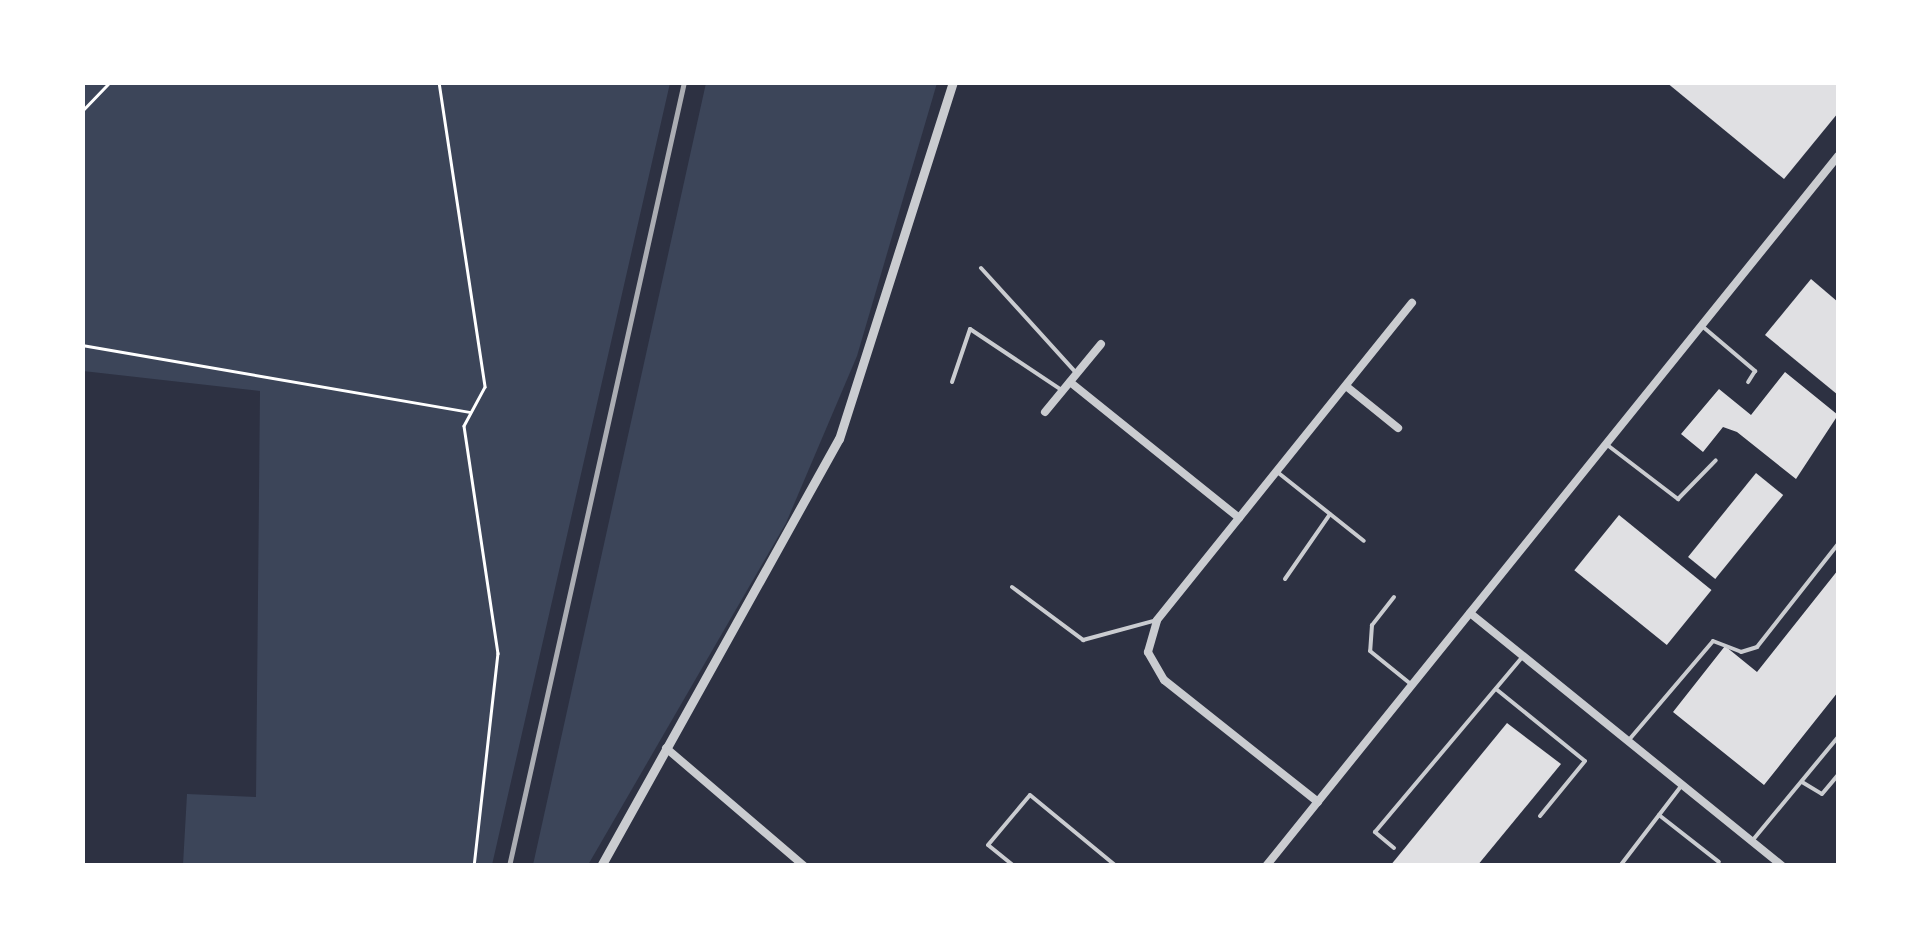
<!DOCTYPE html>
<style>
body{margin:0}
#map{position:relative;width:1921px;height:948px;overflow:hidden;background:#2d3142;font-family:Poppins,sans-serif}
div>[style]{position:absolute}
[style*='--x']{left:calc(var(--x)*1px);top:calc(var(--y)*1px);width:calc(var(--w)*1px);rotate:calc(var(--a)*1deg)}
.green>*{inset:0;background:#3c4559}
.building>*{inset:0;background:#e0e0e3;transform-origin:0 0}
.path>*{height:2.5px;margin:-1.25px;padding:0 1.25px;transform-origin:1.25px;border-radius:1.25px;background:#fff}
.service>*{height:4px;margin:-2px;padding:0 2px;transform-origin:2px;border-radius:2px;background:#caccd0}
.minor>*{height:8px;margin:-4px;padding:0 4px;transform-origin:4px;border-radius:4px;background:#caccd0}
.tertiary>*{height:9px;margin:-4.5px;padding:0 4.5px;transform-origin:4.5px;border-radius:4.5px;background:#caccd0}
.rail>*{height:5px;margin:-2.5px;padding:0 2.5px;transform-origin:2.5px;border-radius:2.5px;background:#abadb3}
span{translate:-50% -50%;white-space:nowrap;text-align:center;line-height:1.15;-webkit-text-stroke:9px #fff;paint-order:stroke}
.frame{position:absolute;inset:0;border:85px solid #fff;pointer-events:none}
</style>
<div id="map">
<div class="green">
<i style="clip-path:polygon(83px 83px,670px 83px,492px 865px,183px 865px,187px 794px,256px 797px,260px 391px,83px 371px)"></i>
<i style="clip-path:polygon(706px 83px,937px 83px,857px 356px,786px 523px,588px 865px,533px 865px)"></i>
</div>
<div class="building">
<i style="clip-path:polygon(1666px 82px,1838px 82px,1838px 113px,1784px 179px)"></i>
<i style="clip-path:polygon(1811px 279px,1838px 302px,1838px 395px,1765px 335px)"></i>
<i style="clip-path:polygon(1785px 372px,1838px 415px,1796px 479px,1737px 432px,1723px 427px,1703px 452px,1681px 434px,1719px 389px,1751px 415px)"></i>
<i style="left:1756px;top:473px;width:35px;height:108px;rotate:39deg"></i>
<i style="left:1619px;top:515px;width:119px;height:71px;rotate:39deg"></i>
<i style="clip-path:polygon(1838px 570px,1838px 692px,1764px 785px,1673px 712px,1725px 646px,1757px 672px)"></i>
<i style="clip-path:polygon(1507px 723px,1561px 764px,1477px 866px,1390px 866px)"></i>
</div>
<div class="path">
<i style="--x:439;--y:82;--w:308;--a:81.4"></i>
<i style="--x:485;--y:387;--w:44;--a:118.3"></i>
<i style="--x:464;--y:426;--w:230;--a:81.5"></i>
<i style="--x:498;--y:653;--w:214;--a:96.4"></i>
<i style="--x:82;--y:111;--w:40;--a:-46"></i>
<i style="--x:82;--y:345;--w:394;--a:9.8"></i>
</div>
<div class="service">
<i style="--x:981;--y:268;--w:143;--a:47.8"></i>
<i style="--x:1702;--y:326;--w:70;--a:40.3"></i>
<i style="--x:1755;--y:371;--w:13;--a:122"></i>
<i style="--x:952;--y:382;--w:56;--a:-71.2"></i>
<i style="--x:970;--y:329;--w:108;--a:33.7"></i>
<i style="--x:1606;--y:444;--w:91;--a:37.4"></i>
<i style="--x:1678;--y:499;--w:54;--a:-45.7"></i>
<i style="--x:1276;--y:471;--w:112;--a:38.5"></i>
<i style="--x:1285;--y:579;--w:79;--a:-55.3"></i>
<i style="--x:1012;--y:587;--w:89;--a:36.7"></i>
<i style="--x:1083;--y:640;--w:77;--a:-15.1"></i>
<i style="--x:1394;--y:597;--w:36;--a:128"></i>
<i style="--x:1372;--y:625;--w:26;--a:94"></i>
<i style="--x:1370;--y:651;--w:54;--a:39"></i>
<i style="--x:1496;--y:689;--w:114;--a:39"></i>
<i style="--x:1585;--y:761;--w:71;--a:129.3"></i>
<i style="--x:1628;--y:741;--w:131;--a:-49.6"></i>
<i style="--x:1713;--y:641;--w:30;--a:21"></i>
<i style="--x:1741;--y:652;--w:17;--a:-17"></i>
<i style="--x:1757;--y:647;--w:131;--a:-51.8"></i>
<i style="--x:1802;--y:782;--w:23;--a:31"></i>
<i style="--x:1822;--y:794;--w:25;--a:-50"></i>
<i style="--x:1659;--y:815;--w:76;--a:38.1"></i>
<i style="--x:1752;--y:841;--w:135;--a:-50.4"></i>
<i style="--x:1394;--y:848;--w:25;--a:-140"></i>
<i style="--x:1375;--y:832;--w:230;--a:-49.9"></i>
<i style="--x:1014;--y:866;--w:33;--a:-141"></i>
<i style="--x:988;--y:845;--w:65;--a:-50"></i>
<i style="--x:1030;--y:795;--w:112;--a:39.5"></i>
<i style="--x:1620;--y:866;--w:102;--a:-52.6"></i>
</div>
<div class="minor">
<i style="--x:1070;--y:382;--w:217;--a:38.8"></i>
<i style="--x:1346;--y:386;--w:67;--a:38.9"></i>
<i style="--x:1045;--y:412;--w:88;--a:-50.5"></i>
<i style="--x:1470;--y:613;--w:402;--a:39"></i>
<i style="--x:666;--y:748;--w:182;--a:40.5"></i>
<i style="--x:1318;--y:802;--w:196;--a:-141.6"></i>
<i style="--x:1164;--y:680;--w:32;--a:-120"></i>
<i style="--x:1148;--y:652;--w:33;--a:-74"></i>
<i style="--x:1157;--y:620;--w:407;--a:-51.2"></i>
<i style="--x:1266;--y:866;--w:912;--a:-51.14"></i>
</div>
<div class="tertiary">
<i style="--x:601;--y:866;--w:489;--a:-60.9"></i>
<i style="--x:839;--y:439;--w:375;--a:-72.3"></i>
</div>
<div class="rail">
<i style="--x:509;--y:866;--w:803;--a:-77.42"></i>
</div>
<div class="frame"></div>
</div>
